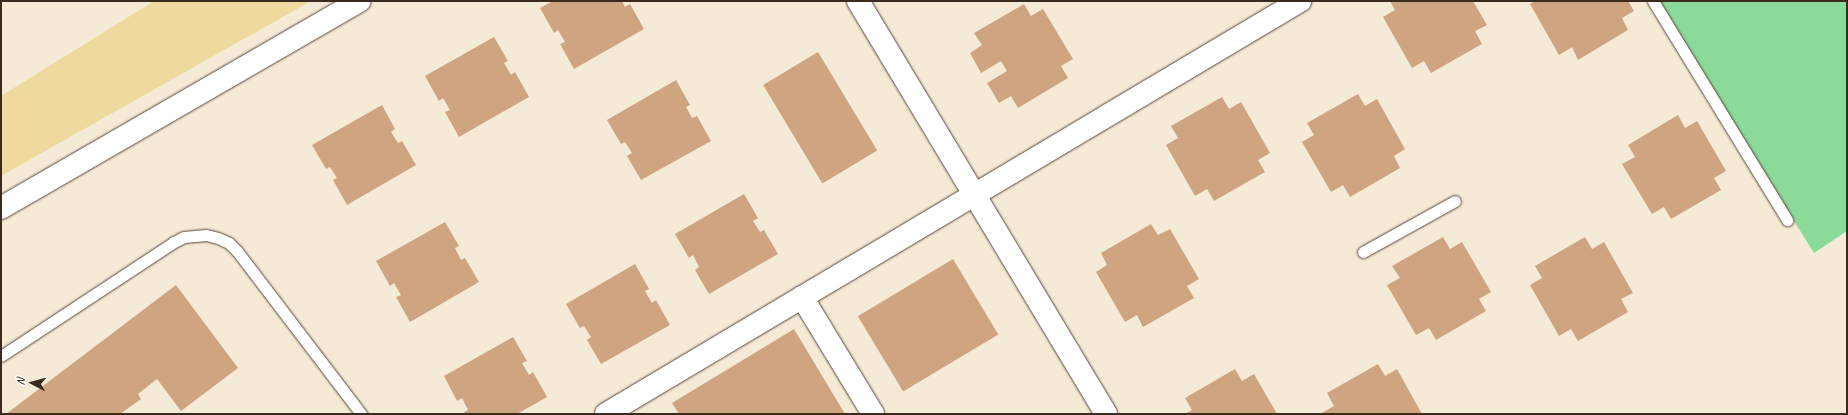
<!DOCTYPE html>
<style>
body{margin:0}
#map{position:relative;width:1848px;height:415px;overflow:hidden;background:#f5ead6;font-family:Caveat,sans-serif}
div>[style]{position:absolute}
[style*='--x']{left:calc(var(--x)*1px);top:calc(var(--y)*1px);width:calc(var(--w)*1px);rotate:calc(var(--a)*1deg)}
.green>*{inset:0;background:#8bda99}
.sand>*{inset:0;background:#eeda9e}
.building>*{inset:0;background:#cea481;transform-origin:0 0}
.roads{filter:drop-shadow(0 0 1px #57473a) drop-shadow(0 0 1px #57473a)}
.lane>*{height:11px;margin:-5.5px;padding:0 5.5px;transform-origin:5.5px;border-radius:5.5px;background:#fff}
.street>*{height:22px;margin:-11px;padding:0 11px;transform-origin:11px;border-radius:11px;background:#fff}
.secondary>*{height:22px;margin:-11px;padding:0 11px;transform-origin:11px;border-radius:11px;background:#fff}
span{translate:-50% -50%;white-space:nowrap;text-align:center;line-height:1.15;-webkit-text-stroke:3.5px #fff;paint-order:stroke}
.frame{position:absolute;inset:0;border:2px solid #3b2a1e;pointer-events:none}
.north{position:absolute;left:12px;top:363px;width:40px;height:40px;-webkit-text-stroke:3px #fff;paint-order:stroke;rotate:276deg;font-size:11px;font-weight:700;line-height:16px;text-align:center;color:#3b2a1e}
.north::after{content:'';display:block;margin:auto;width:14px;height:18px;background:#3b2a1e;clip-path:polygon(50% 0,100% 100%,50% 72%,0 100%)}
</style>
<div id="map">
<div class="green">
<i style="clip-path:polygon(1656px 1px,1847px 1px,1847px 231px,1814px 253px)"></i>
</div>
<div class="sand">
<i style="clip-path:polygon(154px 1px,311px 1px,1px 176px,1px 96px)"></i>
</div>
<div class="building">
<i style="clip-path:polygon(553px 1px,622px 1px,625px 7px,630px 4px,644px 29px,574px 69px,560px 44px,565px 42px,558px 30px,554px 33px,540px 8px)"></i>
<i style="clip-path:polygon(1390px 1px,1473px 1px,1487px 25px,1475px 31px,1482px 44px,1431px 73px,1424px 61px,1412px 68px,1383px 17px,1395px 10px)"></i>
<i style="clip-path:polygon(1535px 1px,1628px 1px,1634px 11px,1622px 18px,1628px 30px,1578px 60px,1572px 47px,1559px 55px,1530px 4px)"></i>
<i style="clip-path:polygon(1024px 4px,1031px 16px,1043px 9px,1073px 59px,1061px 66px,1068px 78px,1018px 108px,1011px 96px,999px 103px,987px 83px,1007px 71px,1001px 61px,981px 73px,970px 53px,982px 45px,974px 33px)"></i>
<i style="clip-path:polygon(494px 37px,508px 61px,504px 63px,511px 75px,515px 72px,529px 97px,459px 137px,445px 112px,450px 110px,443px 98px,439px 101px,425px 76px)"></i>
<i style="left:818px;top:52px;width:115px;height:64px;rotate:59deg"></i>
<i style="clip-path:polygon(676px 80px,690px 105px,686px 107px,692px 118px,697px 116px,711px 141px,641px 180px,627px 156px,632px 153px,625px 142px,621px 144px,607px 120px)"></i>
<i style="clip-path:polygon(1358px 94px,1365px 106px,1377px 99px,1405px 149px,1394px 156px,1400px 168px,1350px 197px,1343px 185px,1331px 192px,1302px 142px,1314px 135px,1307px 123px)"></i>
<i style="clip-path:polygon(1222px 97px,1229px 109px,1241px 102px,1270px 153px,1258px 160px,1265px 172px,1214px 201px,1207px 189px,1195px 196px,1166px 145px,1178px 138px,1171px 126px)"></i>
<i style="clip-path:polygon(382px 105px,395px 129px,391px 132px,398px 143px,402px 141px,416px 165px,347px 205px,333px 180px,337px 178px,330px 167px,326px 169px,312px 145px)"></i>
<i style="clip-path:polygon(1678px 115px,1685px 128px,1697px 121px,1726px 171px,1714px 178px,1721px 190px,1671px 219px,1664px 207px,1652px 214px,1622px 164px,1635px 157px,1628px 145px)"></i>
<i style="clip-path:polygon(744px 194px,758px 218px,753px 221px,760px 232px,764px 230px,778px 254px,709px 294px,695px 270px,699px 267px,693px 255px,689px 258px,675px 234px)"></i>
<i style="clip-path:polygon(445px 222px,459px 246px,455px 248px,461px 260px,465px 258px,479px 282px,410px 322px,396px 297px,401px 295px,394px 283px,390px 286px,376px 261px)"></i>
<i style="clip-path:polygon(1151px 224px,1158px 235px,1170px 229px,1199px 279px,1187px 286px,1194px 298px,1143px 327px,1137px 315px,1125px 322px,1096px 272px,1107px 265px,1101px 253px)"></i>
<i style="clip-path:polygon(1443px 237px,1450px 249px,1462px 242px,1491px 292px,1479px 299px,1486px 311px,1436px 340px,1429px 328px,1416px 335px,1387px 285px,1400px 278px,1392px 266px)"></i>
<i style="clip-path:polygon(1585px 237px,1592px 249px,1604px 242px,1633px 293px,1621px 299px,1628px 312px,1578px 341px,1571px 329px,1559px 336px,1530px 285px,1542px 278px,1535px 266px)"></i>
<i style="left:953px;top:259px;width:88px;height:111px;rotate:59deg"></i>
<i style="clip-path:polygon(635px 264px,649px 289px,645px 291px,652px 303px,656px 300px,670px 325px,601px 364px,587px 340px,591px 337px,584px 326px,580px 328px,566px 304px)"></i>
<i style="clip-path:polygon(176px 285px,238px 368px,181px 411px,157px 379px,138px 394px,141px 399px,120px 414px,6px 414px)"></i>
<i style="clip-path:polygon(794px 329px,845px 414px,679px 414px,672px 403px)"></i>
<i style="clip-path:polygon(513px 337px,527px 361px,522px 363px,529px 375px,533px 372px,547px 397px,517px 414px,465px 414px,464px 412px,468px 410px,462px 398px,457px 401px,444px 376px)"></i>
<i style="clip-path:polygon(1378px 364px,1385px 376px,1397px 369px,1422px 414px,1323px 414px,1322px 413px,1334px 406px,1327px 393px)"></i>
<i style="clip-path:polygon(1235px 369px,1242px 381px,1254px 374px,1277px 414px,1185px 414px,1192px 410px,1185px 398px)"></i>
</div>
<div class="roads">
<div class="lane">
<i style="--x:1653;--y:1;--w:257;--a:58.5"></i>
<i style="--x:1363;--y:252;--w:105;--a:-29"></i>
<i style="--x:1;--y:356;--w:207;--a:-33.4"></i>
<i style="--x:174;--y:242;--w:11;--a:-27"></i>
<i style="--x:184;--y:237;--w:22;--a:-5"></i>
<i style="--x:206;--y:235;--w:12;--a:14"></i>
<i style="--x:218;--y:238;--w:12;--a:24"></i>
<i style="--x:229;--y:243;--w:11;--a:45"></i>
<i style="--x:237;--y:251;--w:205;--a:52.7"></i>
</div>
<div class="street">
<i style="--x:858;--y:1;--w:482;--a:59"></i>
<i style="--x:802;--y:297;--w:137;--a:58.7"></i>
<i style="--x:606;--y:414;--w:808;--a:-30.76"></i>
</div>
<div class="secondary">
<i style="--x:1;--y:208;--w:414;--a:-30"></i>
</div>
</div>
<div class="frame"></div>
<div class="north">N</div>
</div>
